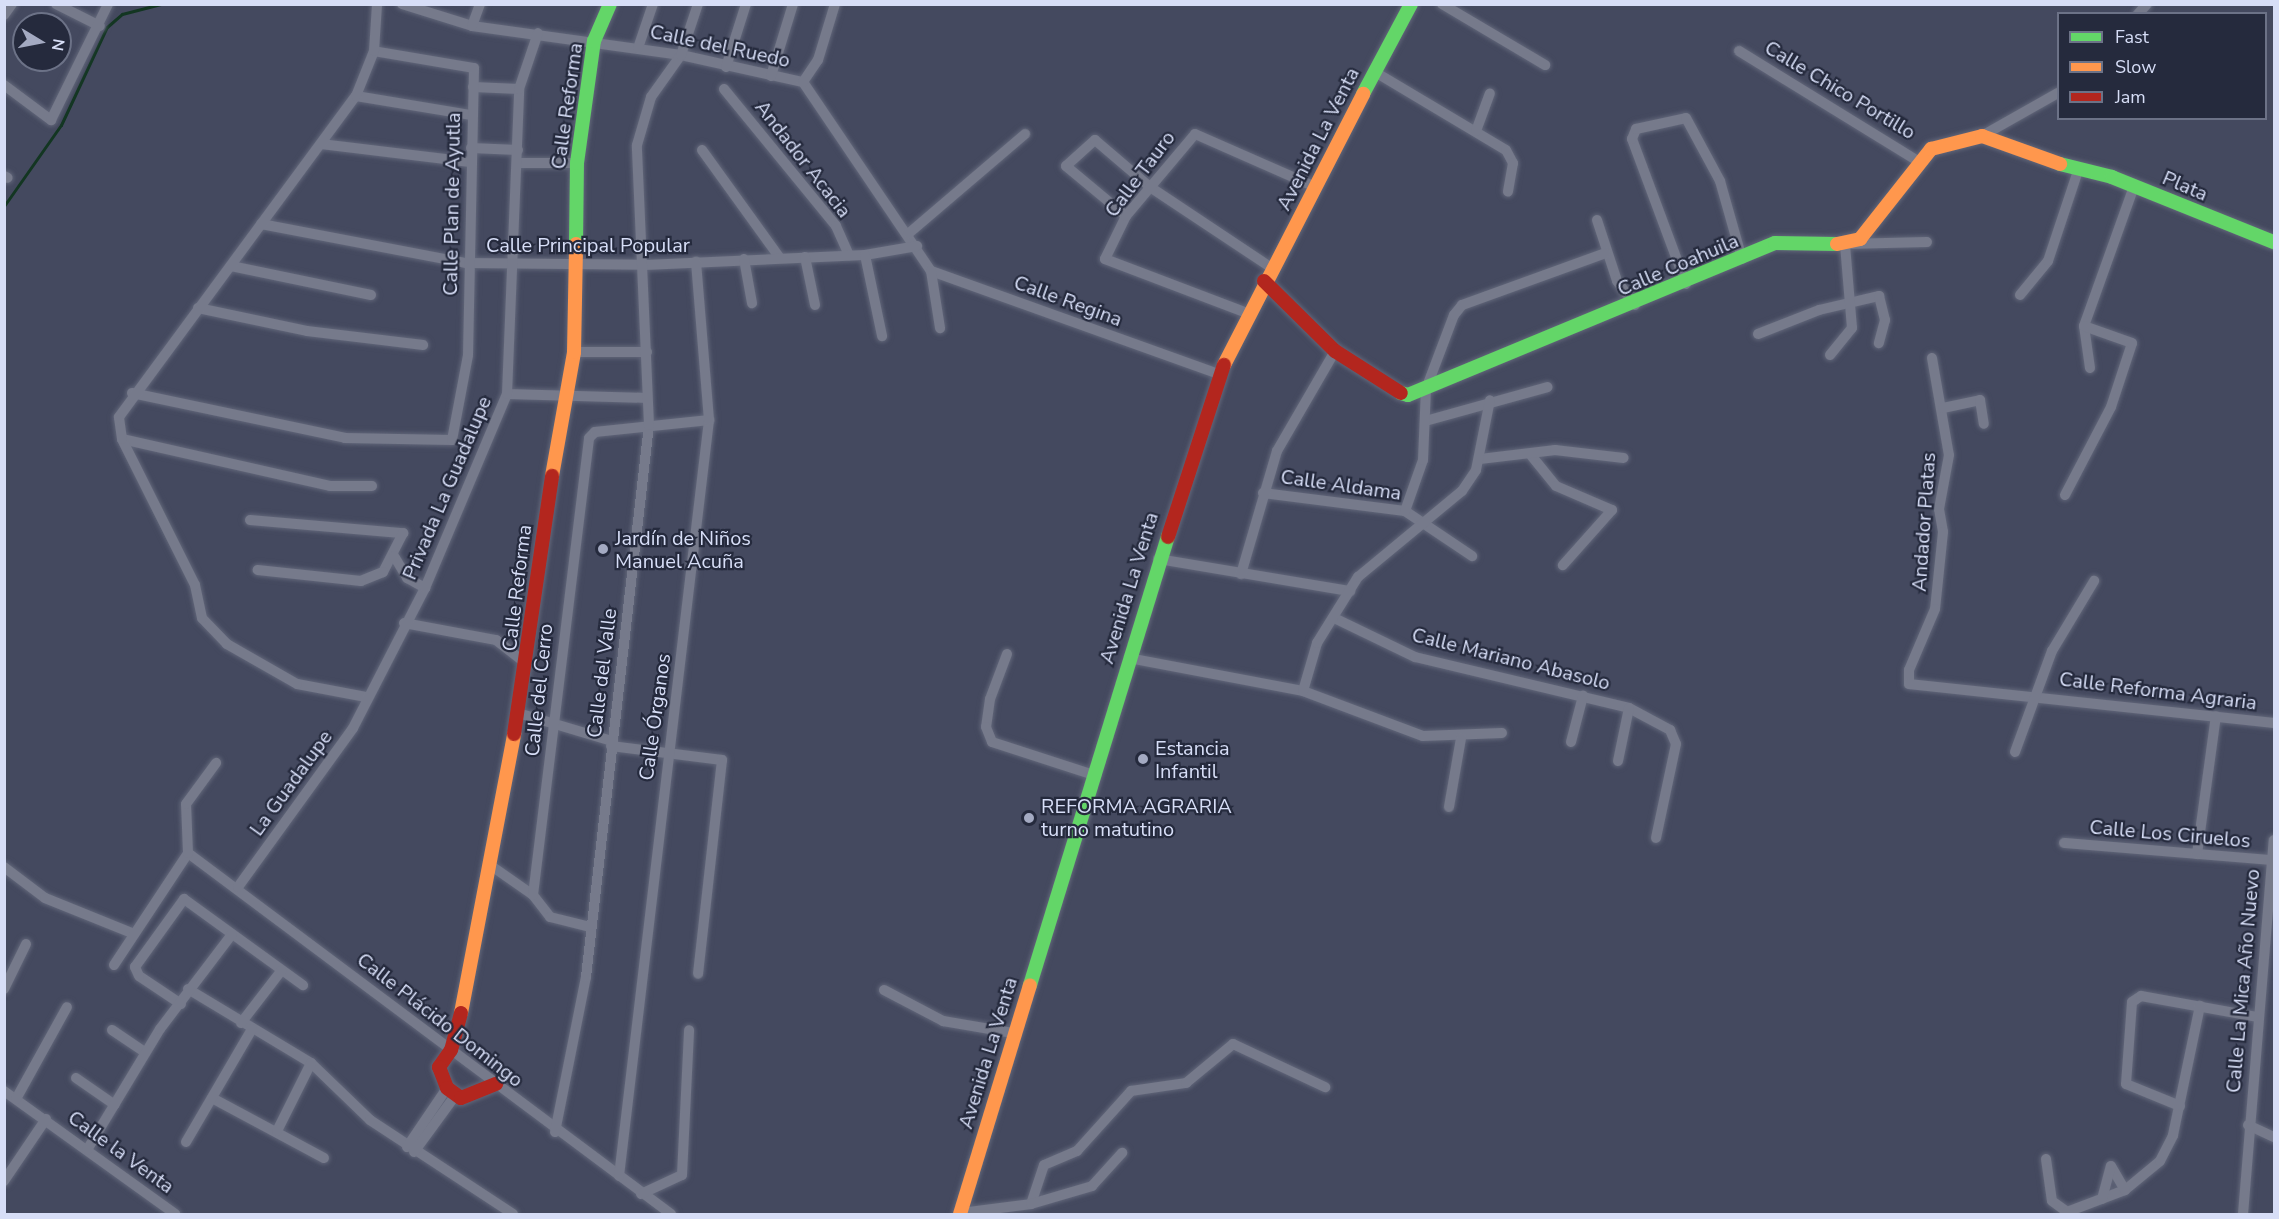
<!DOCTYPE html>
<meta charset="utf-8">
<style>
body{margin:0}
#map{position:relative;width:2279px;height:1219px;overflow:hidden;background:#44495f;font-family:"Nunito Sans",sans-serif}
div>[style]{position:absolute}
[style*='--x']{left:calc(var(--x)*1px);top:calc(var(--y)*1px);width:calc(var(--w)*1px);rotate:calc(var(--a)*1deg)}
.stream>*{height:3px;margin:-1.5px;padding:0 1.5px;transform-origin:1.5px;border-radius:1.5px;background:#133622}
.roads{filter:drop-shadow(0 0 2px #616679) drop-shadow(0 0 2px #616679)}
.street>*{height:10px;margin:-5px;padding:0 5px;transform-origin:5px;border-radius:5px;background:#767a8b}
.fast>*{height:14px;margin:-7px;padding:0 7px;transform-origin:7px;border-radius:7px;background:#63d668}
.slow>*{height:14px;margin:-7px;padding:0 7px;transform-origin:7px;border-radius:7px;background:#ff974d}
.jam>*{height:14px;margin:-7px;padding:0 7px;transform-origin:7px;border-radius:7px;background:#b3261e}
.dots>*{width:16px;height:16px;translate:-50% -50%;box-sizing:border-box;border:3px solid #252a3d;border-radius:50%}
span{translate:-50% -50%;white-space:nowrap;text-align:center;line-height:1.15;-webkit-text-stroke:4.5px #252a3d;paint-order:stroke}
.street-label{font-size:20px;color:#d7def7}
.poi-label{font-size:20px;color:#d7def7}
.left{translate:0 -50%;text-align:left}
.frame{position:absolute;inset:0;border:6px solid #d7def7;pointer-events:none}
.legend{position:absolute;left:2057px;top:12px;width:210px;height:108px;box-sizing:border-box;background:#252a3d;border:2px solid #6c7287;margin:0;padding:8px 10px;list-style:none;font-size:18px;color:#d7def7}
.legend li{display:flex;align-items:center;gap:12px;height:30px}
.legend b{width:30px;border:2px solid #6c7287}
.north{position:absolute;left:12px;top:12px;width:60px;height:60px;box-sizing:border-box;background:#252a3d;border:2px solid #6c7287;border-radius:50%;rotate:100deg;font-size:16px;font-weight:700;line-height:24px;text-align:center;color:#d7def7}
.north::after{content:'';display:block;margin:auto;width:21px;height:27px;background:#a4aac2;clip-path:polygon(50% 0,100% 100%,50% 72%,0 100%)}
</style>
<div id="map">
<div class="stream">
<i style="--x:4;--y:206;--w:99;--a:-54.9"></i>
<i style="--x:61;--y:125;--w:108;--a:-64.9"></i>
<i style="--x:107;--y:27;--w:20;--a:-41"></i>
<i style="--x:122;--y:14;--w:40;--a:-14.4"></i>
</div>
<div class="roads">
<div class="street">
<i style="--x:56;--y:4;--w:49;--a:26.6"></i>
<i style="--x:402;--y:4;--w:73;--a:17.4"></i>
<i style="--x:472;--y:26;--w:211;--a:7.9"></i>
<i style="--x:681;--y:55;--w:125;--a:12.5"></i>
<i style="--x:803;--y:82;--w:228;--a:55.9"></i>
<i style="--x:931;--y:271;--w:306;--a:19.7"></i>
<i style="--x:1442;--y:4;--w:120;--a:30.6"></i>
<i style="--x:2138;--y:14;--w:13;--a:-48"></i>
<i style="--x:4;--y:15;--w:14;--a:-54"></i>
<i style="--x:472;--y:26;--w:23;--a:-70"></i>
<i style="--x:638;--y:48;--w:46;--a:-71.2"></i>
<i style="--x:1739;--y:51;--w:214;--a:31.6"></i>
<i style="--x:726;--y:67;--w:66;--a:-72.4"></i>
<i style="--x:1375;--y:72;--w:152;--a:30.8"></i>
<i style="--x:1506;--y:150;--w:15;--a:62"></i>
<i style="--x:1513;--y:163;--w:29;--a:100"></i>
<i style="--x:771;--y:76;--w:75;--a:-73"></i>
<i style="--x:803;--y:82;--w:27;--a:-56"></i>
<i style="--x:818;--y:60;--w:59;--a:-73.1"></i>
<i style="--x:4;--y:85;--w:59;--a:36.7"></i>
<i style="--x:51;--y:120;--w:129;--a:-63.8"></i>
<i style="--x:473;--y:87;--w:46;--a:2.5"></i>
<i style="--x:724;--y:89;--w:177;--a:50.7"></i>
<i style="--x:836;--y:226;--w:32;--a:66"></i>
<i style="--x:356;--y:96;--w:117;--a:9.4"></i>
<i style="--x:1476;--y:131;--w:40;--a:-69.8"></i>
<i style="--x:1982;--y:136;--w:87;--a:-29.5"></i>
<i style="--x:321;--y:144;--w:150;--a:6.9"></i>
<i style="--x:471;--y:148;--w:47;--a:2.4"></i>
<i style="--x:702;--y:150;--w:133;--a:54.2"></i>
<i style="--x:518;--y:163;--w:59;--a:0"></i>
<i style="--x:4;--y:176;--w:4;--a:27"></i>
<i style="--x:1126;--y:216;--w:78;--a:-140.2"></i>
<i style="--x:1066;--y:166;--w:39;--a:-42"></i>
<i style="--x:1095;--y:140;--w:72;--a:40.5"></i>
<i style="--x:1150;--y:187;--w:146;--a:33.6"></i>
<i style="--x:1597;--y:220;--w:64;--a:71.8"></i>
<i style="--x:1617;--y:281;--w:30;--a:53"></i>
<i style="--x:261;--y:224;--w:209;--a:10.8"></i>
<i style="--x:466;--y:263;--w:179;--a:0.6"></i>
<i style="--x:645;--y:265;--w:220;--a:-2.6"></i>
<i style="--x:865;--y:255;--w:53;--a:-9.8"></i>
<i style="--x:908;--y:234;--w:154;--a:-40.5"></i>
<i style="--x:865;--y:255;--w:83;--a:78.1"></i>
<i style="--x:805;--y:257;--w:49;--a:78.2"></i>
<i style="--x:744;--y:259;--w:45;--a:79.7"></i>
<i style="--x:231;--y:266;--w:143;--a:11.7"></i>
<i style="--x:931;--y:271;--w:58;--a:81"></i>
<i style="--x:1686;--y:284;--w:155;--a:-110.4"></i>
<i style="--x:1632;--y:139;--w:11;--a:-68"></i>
<i style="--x:1636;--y:129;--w:51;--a:-12.4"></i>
<i style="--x:1686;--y:118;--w:72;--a:61.6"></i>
<i style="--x:1720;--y:181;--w:81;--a:74.2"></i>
<i style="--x:2020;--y:295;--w:44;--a:-50.5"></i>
<i style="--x:2048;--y:261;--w:98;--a:-71.6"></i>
<i style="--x:198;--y:308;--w:111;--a:11.9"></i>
<i style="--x:307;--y:331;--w:117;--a:6.9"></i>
<i style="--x:1247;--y:313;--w:152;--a:-159.2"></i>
<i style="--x:1105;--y:259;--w:48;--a:-64"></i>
<i style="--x:1126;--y:216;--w:107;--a:-49.9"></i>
<i style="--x:1195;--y:134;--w:132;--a:23.7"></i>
<i style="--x:1758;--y:334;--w:66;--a:-21.5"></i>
<i style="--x:1819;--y:310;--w:62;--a:-13.1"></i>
<i style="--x:1879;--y:296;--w:25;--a:76"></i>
<i style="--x:1885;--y:320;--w:24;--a:105"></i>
<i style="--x:574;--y:352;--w:73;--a:0"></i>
<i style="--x:1830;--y:355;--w:35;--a:-51"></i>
<i style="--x:1852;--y:328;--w:84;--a:-94.8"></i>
<i style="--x:1845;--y:244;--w:82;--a:-1.4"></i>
<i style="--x:1932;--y:358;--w:98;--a:80.1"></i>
<i style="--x:1949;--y:455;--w:55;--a:100.5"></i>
<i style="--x:1939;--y:509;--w:23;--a:80"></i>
<i style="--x:1943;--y:532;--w:77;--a:95.9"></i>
<i style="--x:1935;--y:609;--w:66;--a:113.1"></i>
<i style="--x:1909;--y:670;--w:14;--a:90"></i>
<i style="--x:1909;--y:684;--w:367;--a:6.1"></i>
<i style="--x:2090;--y:368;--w:42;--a:-98.1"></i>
<i style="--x:2084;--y:326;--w:149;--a:-70.3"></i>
<i style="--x:132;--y:393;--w:218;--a:11.9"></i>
<i style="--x:345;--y:438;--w:107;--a:1.1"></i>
<i style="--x:452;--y:440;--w:86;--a:-79.3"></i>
<i style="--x:468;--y:355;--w:287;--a:-88.8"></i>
<i style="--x:474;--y:68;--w:101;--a:-170.4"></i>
<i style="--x:507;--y:394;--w:140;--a:1.6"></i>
<i style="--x:1943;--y:408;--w:38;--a:-12"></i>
<i style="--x:1980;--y:400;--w:24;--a:81"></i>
<i style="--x:1429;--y:420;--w:123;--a:-15.5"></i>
<i style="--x:122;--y:439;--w:213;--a:12.7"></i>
<i style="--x:330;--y:486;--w:42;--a:0"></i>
<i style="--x:1530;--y:454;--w:41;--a:50.9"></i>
<i style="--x:1556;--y:486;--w:61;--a:23.2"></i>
<i style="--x:1612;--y:510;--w:74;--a:131.7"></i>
<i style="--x:1480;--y:459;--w:76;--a:-6.8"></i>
<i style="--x:1555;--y:450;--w:69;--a:6.6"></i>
<i style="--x:1263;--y:493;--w:143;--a:7.2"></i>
<i style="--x:1405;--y:511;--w:81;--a:33.9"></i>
<i style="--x:2065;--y:495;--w:99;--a:-62.4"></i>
<i style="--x:2111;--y:407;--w:67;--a:-71.8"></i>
<i style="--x:2132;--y:343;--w:51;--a:-160.5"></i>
<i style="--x:1405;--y:511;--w:54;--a:-70.6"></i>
<i style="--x:1423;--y:460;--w:71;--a:-87.6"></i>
<i style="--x:1426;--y:389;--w:79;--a:-69.3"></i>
<i style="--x:1454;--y:315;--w:13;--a:-51"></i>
<i style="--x:1462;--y:305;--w:153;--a:-19.9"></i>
<i style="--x:250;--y:520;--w:154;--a:4.9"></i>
<i style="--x:403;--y:533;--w:44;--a:117.1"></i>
<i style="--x:383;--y:572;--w:24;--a:158"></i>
<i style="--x:361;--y:581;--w:104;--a:-173.9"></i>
<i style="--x:394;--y:556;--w:26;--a:59"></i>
<i style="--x:407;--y:578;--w:21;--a:29"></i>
<i style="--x:1158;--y:559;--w:195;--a:9.5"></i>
<i style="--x:1241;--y:574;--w:128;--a:-73.7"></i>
<i style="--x:1277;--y:451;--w:116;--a:-59.9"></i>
<i style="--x:1334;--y:618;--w:90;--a:25.7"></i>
<i style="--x:1415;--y:657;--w:220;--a:13.4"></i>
<i style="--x:1629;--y:708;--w:47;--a:28.2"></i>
<i style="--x:1670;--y:730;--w:15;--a:67"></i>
<i style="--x:1676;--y:744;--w:96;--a:102"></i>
<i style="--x:404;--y:623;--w:94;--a:10.5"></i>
<i style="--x:496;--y:640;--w:39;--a:38"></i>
<i style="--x:1007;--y:654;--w:48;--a:110.7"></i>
<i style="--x:990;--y:699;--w:28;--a:98"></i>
<i style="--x:986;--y:727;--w:16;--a:68"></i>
<i style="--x:992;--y:742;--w:107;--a:17.9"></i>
<i style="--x:1129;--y:658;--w:177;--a:10.7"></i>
<i style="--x:1303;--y:691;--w:128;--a:20.6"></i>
<i style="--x:1423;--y:736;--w:79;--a:-2.2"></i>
<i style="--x:1303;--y:691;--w:50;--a:-73.7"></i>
<i style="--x:1317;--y:643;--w:78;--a:-58.2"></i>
<i style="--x:1358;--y:577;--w:135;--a:-39.6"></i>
<i style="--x:1462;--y:491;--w:25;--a:-56"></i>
<i style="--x:1476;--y:470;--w:71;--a:-78.7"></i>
<i style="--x:366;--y:697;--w:70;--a:-169.3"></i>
<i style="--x:297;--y:684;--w:81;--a:-150.3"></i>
<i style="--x:227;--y:644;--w:36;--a:-134"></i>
<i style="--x:202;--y:618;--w:34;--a:-102"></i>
<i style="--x:195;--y:585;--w:163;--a:-116.6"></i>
<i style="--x:122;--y:439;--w:22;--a:-98"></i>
<i style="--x:119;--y:417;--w:399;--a:-53.6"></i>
<i style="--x:356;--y:96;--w:48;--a:-68.2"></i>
<i style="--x:374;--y:51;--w:47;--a:-86.3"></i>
<i style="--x:518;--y:713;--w:98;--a:16.6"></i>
<i style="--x:1571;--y:742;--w:48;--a:-75.4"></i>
<i style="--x:611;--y:746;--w:112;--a:7.2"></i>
<i style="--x:722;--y:760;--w:215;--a:96.4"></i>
<i style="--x:2015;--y:752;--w:108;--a:-69.9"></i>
<i style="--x:2052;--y:651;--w:82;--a:-59"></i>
<i style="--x:1618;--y:761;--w:54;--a:-78.3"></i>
<i style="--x:1449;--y:807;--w:70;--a:-80.1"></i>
<i style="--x:2064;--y:843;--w:210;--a:4.7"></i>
<i style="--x:188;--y:853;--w:603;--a:36.77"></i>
<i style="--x:2197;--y:854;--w:139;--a:-82.2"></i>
<i style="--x:490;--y:865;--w:52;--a:34.9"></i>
<i style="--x:533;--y:895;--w:28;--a:52"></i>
<i style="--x:550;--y:917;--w:41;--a:14"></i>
<i style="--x:4;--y:867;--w:51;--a:37.1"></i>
<i style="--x:45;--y:898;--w:96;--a:22"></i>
<i style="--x:238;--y:887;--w:196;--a:-54.1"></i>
<i style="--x:353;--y:728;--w:157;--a:-62.8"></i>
<i style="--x:425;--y:588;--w:211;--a:-67.1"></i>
<i style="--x:507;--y:394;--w:305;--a:-87.7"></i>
<i style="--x:519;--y:89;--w:59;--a:-71.3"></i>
<i style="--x:533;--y:895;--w:460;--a:-83"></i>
<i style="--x:589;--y:438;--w:8;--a:-45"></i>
<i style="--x:595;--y:432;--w:115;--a:-6"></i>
<i style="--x:114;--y:965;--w:134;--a:-56.5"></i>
<i style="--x:188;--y:853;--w:49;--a:-92.3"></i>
<i style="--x:186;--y:804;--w:51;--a:-53.8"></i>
<i style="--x:4;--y:989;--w:50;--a:-63.9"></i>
<i style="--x:188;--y:989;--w:144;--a:31"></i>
<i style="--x:311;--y:1063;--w:82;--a:44"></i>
<i style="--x:370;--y:1120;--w:171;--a:33.3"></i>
<i style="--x:884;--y:990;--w:67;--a:27.7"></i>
<i style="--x:943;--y:1021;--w:71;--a:9.7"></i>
<i style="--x:181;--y:1004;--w:50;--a:-146.3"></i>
<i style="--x:139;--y:976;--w:10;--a:-114"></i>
<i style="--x:135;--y:967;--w:84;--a:-54.2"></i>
<i style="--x:184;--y:899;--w:147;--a:35.9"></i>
<i style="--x:241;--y:1023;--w:66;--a:-52.4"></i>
<i style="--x:112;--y:1030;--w:40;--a:34"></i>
<i style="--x:76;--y:1078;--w:47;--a:34.7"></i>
<i style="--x:4;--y:1091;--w:211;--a:35.7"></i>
<i style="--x:212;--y:1098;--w:127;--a:28.2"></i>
<i style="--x:16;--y:1099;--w:105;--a:-61"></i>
<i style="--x:2180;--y:1106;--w:58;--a:-157.8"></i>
<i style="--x:2126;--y:1084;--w:82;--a:-85.8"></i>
<i style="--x:2132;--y:1002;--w:11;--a:-34"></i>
<i style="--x:2141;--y:996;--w:119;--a:10.2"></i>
<i style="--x:2248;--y:1125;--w:29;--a:25"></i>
<i style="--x:277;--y:1131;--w:76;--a:-63.4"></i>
<i style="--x:555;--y:1132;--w:158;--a:-78.7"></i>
<i style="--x:586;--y:977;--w:556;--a:-83.49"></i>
<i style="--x:649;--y:425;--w:280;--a:-92.5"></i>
<i style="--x:637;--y:145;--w:50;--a:-73.7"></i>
<i style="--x:651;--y:97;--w:52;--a:-54.5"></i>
<i style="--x:681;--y:55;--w:54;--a:-71.6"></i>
<i style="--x:186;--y:1142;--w:131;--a:-59.7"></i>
<i style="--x:407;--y:1147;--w:71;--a:-55.9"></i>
<i style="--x:87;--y:1150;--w:141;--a:-58.9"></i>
<i style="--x:160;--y:1029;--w:119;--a:-52.8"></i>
<i style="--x:414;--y:1152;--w:69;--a:-53.8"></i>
<i style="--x:2046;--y:1159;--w:42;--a:81.9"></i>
<i style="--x:2052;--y:1201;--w:19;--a:36"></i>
<i style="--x:2067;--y:1212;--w:62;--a:-20.8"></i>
<i style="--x:2125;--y:1190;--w:45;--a:-39.6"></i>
<i style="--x:2160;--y:1161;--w:29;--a:-63"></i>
<i style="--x:2173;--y:1135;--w:132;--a:-78.2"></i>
<i style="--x:2111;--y:1166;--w:28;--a:60"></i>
<i style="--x:619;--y:1176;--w:761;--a:-83.21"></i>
<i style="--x:709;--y:420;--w:159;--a:-94.7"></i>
<i style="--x:4;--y:1181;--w:75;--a:-55.9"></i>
<i style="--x:641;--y:1194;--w:45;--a:-24.9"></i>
<i style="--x:682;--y:1175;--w:145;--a:-87.2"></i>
<i style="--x:2102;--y:1199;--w:34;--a:-75"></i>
<i style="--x:1031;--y:1204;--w:41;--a:-71.6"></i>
<i style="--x:1044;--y:1165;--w:36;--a:-23"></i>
<i style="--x:1077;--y:1151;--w:81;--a:-48"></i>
<i style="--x:1131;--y:1091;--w:56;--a:-8.3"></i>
<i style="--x:1186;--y:1083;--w:61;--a:-39.7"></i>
<i style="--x:1233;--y:1044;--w:102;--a:25.1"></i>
<i style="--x:961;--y:1213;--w:71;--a:-7.3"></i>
<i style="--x:1031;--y:1204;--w:64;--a:-16.4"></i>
<i style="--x:1092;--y:1186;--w:45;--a:-47.7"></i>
<i style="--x:2243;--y:1214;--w:375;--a:-85.3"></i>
</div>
<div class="fast">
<i style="--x:1363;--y:94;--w:102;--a:-61.9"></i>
<i style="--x:2060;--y:164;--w:54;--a:14"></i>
<i style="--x:2112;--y:177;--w:175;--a:21.9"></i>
<i style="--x:576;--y:244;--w:81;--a:-89.3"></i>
<i style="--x:577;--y:163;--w:123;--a:-82.1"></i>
<i style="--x:594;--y:41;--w:40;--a:-66.6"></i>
<i style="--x:1401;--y:393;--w:7;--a:16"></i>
<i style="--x:1408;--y:395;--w:397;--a:-22.5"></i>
<i style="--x:1775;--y:243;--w:62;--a:0.9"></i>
<i style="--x:1030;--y:985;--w:469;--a:-72.9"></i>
</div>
<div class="slow">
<i style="--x:1837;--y:244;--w:24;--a:-12"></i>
<i style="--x:1860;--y:239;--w:115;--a:-51.7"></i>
<i style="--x:1931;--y:149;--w:53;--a:-14.3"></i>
<i style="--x:1982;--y:136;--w:83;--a:19.7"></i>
<i style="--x:1224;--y:365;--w:305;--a:-62.8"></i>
<i style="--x:552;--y:476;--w:126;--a:-79.9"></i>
<i style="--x:574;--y:352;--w:108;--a:-88.9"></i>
<i style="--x:461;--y:1013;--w:284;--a:-79.2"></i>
<i style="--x:960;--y:1214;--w:239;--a:-73"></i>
</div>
<div class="jam">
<i style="--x:1264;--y:281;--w:100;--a:44.6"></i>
<i style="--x:1335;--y:351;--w:78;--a:32.5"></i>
<i style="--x:1168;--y:537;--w:181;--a:-72"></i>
<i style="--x:514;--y:734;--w:261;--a:-81.6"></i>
<i style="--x:461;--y:1013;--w:38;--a:105"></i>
<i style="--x:451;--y:1050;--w:21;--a:125"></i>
<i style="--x:439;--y:1067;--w:22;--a:69"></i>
<i style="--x:447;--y:1088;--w:17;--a:36"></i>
<i style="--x:461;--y:1098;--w:38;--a:-22"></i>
</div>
</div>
<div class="dots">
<i style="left:603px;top:549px;background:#a4aac2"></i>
<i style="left:1143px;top:759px;background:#a4aac2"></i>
<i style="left:1029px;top:818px;background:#a4aac2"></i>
</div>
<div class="street-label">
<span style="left:720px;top:46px;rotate:12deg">Calle del Ruedo</span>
<span style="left:1840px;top:90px;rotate:31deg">Calle Chico Portillo</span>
<span style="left:567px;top:106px;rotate:-82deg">Calle Reforma</span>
<span style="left:1318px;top:139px;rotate:-63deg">Avenida La Venta</span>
<span style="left:803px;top:159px;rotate:52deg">Andador Acacia</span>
<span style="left:1140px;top:174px;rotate:-53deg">Calle Tauro</span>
<span style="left:2185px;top:186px;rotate:23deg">Plata</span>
<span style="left:452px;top:204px;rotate:-89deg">Calle Plan de Ayutla</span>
<span style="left:588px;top:245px">Calle Principal Popular</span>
<span style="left:1678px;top:265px;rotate:-23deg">Calle Coahuila</span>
<span style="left:1068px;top:301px;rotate:20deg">Calle Regina</span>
<span style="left:1341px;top:485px;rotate:8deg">Calle Aldama</span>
<span style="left:447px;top:488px;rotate:-67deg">Privada La Guadalupe</span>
<span style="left:1924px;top:522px;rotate:-86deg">Andador Platas</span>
<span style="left:517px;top:588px;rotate:-83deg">Calle Reforma</span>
<span style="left:1129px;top:588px;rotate:-73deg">Avenida La Venta</span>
<span style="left:1511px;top:659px;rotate:14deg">Calle Mariano Abasolo</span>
<span style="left:602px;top:673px;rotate:-83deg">Calle del Valle</span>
<span style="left:539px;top:690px;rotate:-84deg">Calle del Cerro</span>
<span style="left:2158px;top:691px;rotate:7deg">Calle Reforma Agraria</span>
<span style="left:655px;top:717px;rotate:-82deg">Calle Órganos</span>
<span style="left:291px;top:783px;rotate:-54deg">La Guadalupe</span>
<span style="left:2170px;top:834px;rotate:5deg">Calle Los Ciruelos</span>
<span style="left:2243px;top:981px;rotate:-85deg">Calle La Mica Año Nuevo</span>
<span style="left:440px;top:1020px;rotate:38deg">Calle Plácido Domingo</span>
<span style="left:988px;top:1053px;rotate:-73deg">Avenida La Venta</span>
<span style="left:121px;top:1152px;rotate:36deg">Calle la Venta</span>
</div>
<div class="poi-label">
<span class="left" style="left:615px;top:550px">Jardín de Niños<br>Manuel Acuña</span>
<span class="left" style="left:1155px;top:760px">Estancia<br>Infantil</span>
<span class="left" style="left:1041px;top:818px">REFORMA AGRARIA<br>turno matutino</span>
</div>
<div class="frame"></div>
<ul class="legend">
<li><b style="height:8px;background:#63d668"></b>Fast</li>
<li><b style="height:8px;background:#ff974d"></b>Slow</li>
<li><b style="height:8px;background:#b3261e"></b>Jam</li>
</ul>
<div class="north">N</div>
</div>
